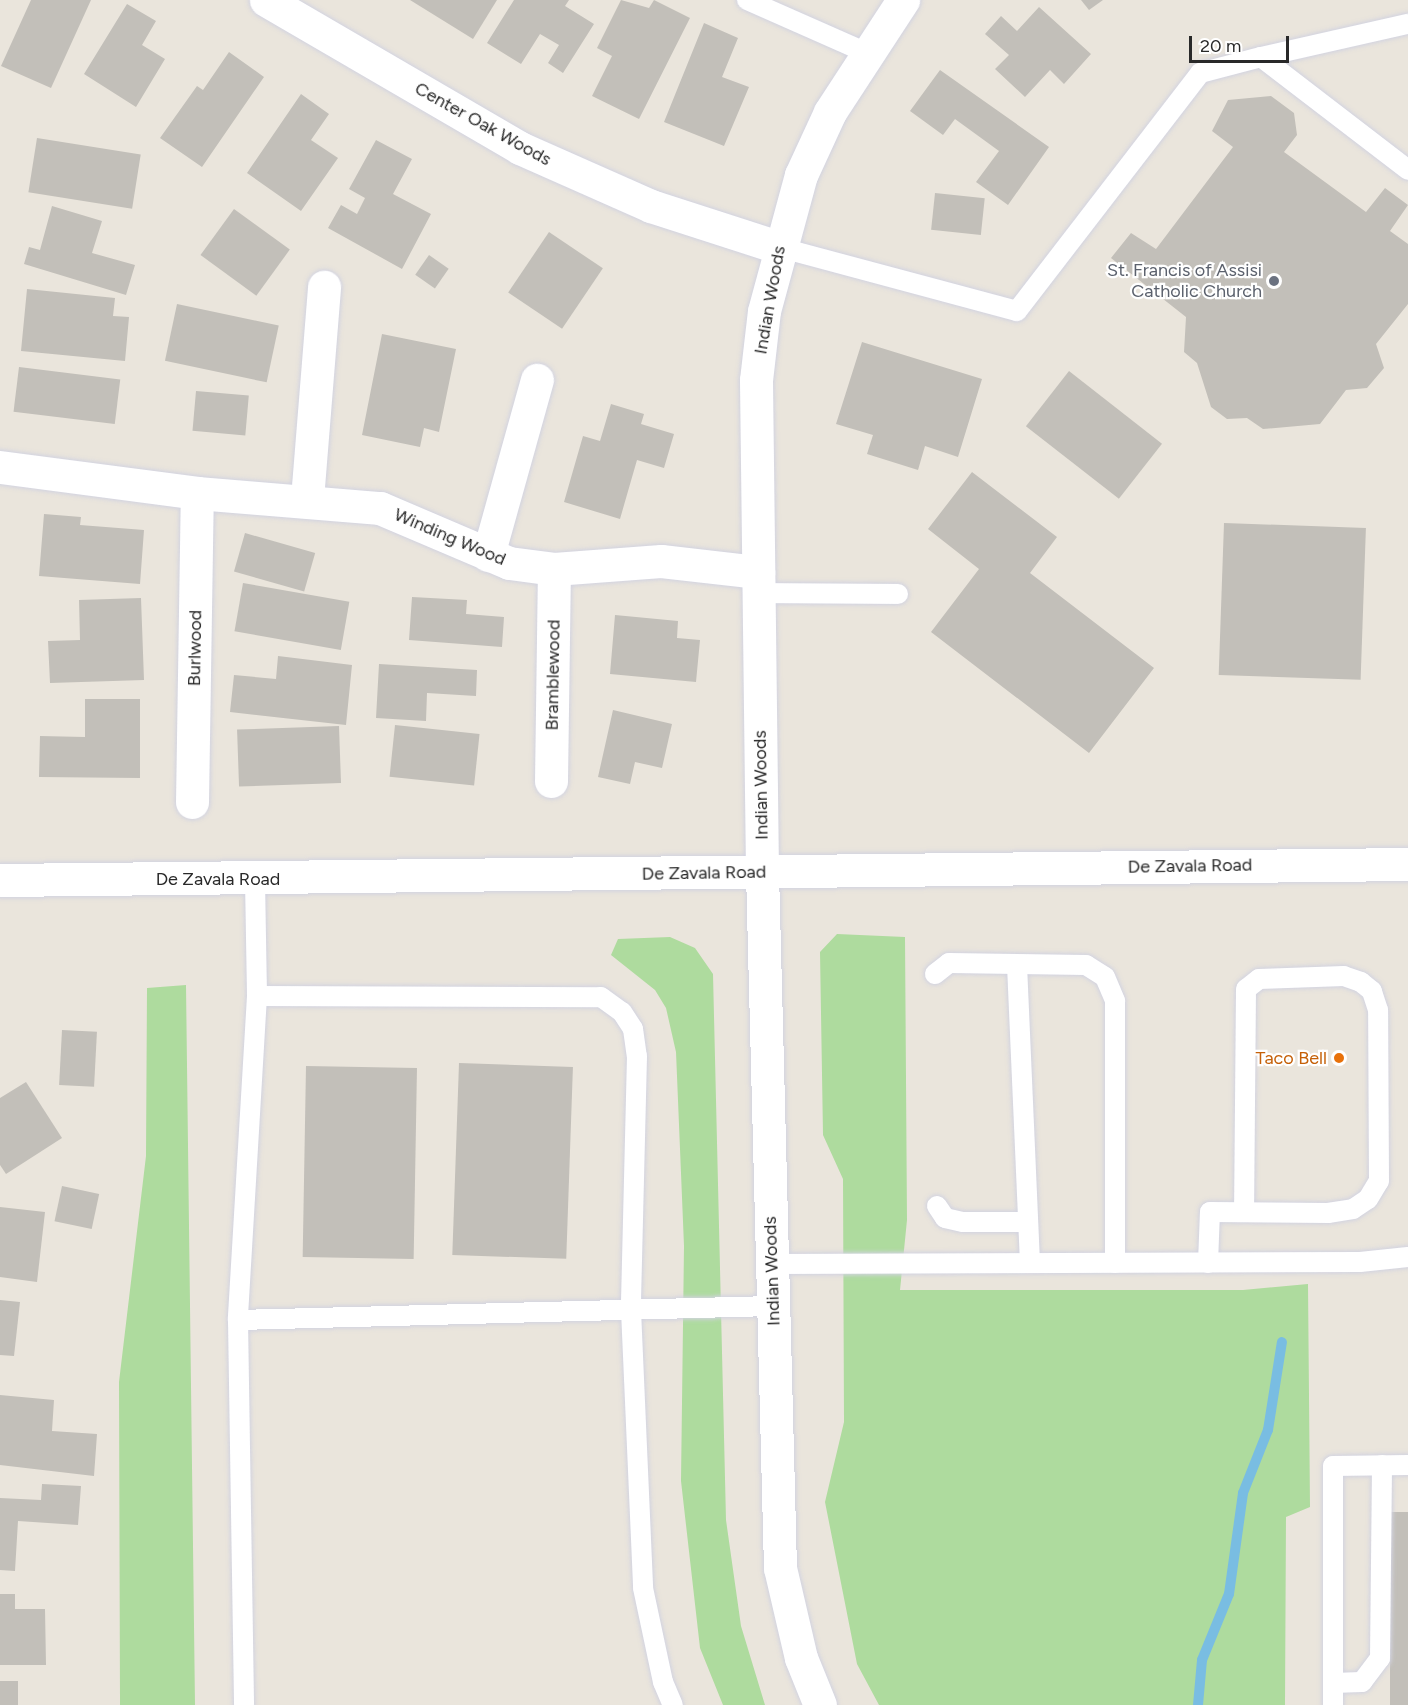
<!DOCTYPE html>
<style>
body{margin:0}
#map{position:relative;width:1408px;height:1705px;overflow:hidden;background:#eae5dc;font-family:Figtree,sans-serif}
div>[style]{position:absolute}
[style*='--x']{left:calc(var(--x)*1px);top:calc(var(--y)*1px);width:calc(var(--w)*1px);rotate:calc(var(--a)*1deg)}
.green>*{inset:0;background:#aedb9e}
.stream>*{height:10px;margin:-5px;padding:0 5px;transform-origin:5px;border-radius:5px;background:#79bde2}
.building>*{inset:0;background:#c2bfb9;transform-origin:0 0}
.roads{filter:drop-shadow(0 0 2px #d2d3e0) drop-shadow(0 0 2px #d2d3e0)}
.service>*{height:20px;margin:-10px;padding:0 10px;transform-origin:10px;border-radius:10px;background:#fff}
.minor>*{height:33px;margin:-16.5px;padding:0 16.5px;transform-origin:16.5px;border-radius:16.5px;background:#fff}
.secondary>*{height:33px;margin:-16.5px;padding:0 16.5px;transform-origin:16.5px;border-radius:16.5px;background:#fff}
.dots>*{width:16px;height:16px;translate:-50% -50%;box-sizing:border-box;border:3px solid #fff;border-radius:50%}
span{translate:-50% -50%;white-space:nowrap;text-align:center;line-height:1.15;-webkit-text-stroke:4.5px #fff;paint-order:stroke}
.street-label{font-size:18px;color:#292929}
.worship-label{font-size:18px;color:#5b616d}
.right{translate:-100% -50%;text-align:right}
.food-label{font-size:18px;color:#c56008}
.scale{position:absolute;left:1189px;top:36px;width:100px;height:27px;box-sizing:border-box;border:3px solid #292929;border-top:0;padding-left:8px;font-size:18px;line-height:21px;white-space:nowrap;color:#292929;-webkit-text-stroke:4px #fff;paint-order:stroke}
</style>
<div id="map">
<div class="green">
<i style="clip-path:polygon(837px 934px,905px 937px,907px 1220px,900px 1290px,1243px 1290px,1308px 1284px,1310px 1507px,1286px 1517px,1285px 1705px,879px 1705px,857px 1664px,825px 1502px,844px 1422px,843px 1179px,823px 1135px,820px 952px)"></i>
<i style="clip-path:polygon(670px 937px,695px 948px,713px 974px,726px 1520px,741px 1626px,765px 1705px,723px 1705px,700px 1648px,681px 1481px,684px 1246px,676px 1052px,666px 1008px,655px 990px,611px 955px,618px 939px)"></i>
<i style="clip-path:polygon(186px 985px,195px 1705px,120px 1705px,119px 1382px,146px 1156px,147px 988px)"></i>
</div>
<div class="stream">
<i style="--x:1198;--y:1705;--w:45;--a:-84.9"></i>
<i style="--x:1202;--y:1660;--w:71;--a:-67.8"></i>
<i style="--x:1229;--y:1594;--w:102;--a:-82.1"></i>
<i style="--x:1243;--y:1493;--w:68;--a:-68.4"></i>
<i style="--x:1268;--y:1430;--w:89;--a:-81"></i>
</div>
<div class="building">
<i style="clip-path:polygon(31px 0,91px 0,51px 88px,1px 66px)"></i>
<i style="clip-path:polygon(410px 0,497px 0,473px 39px)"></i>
<i style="clip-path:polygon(514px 0,569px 0,565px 6px,594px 24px,563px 73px,548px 63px,559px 45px,540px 34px,521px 64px,487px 43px)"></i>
<i style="clip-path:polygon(621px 0,649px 8px,654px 0,690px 18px,639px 119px,592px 96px,612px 56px,597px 48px)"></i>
<i style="clip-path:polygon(1081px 0,1103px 0,1089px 10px)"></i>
<i style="clip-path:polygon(127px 4px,156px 21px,142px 45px,165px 59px,136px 107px,84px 74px)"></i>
<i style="clip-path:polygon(1039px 7px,1091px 54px,1064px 84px,1050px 70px,1025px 97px,995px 69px,1009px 55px,985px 34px,1001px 16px,1017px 31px)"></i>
<i style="clip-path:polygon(704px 23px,738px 38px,722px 77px,749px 87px,724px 146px,664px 122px)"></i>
<i style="clip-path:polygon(229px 52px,264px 77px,202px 167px,160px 138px,197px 86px,203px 90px)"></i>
<i style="clip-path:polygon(940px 70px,1049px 147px,1008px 205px,976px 182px,999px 151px,955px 119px,943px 135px,910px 111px)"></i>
<i style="clip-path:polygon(301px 94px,329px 114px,311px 140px,338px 158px,301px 211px,247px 173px)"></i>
<i style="clip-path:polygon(1271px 96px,1294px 113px,1297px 135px,1284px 152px,1366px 212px,1385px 188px,1408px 205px,1390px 231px,1408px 244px,1408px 304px,1376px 344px,1384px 368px,1367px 388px,1346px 390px,1320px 424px,1263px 429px,1247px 418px,1227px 419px,1211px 407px,1197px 363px,1184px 352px,1186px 317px,1111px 258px,1131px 233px,1156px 249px,1233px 147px,1212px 131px,1228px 100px)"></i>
<i style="left:37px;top:138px;width:105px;height:55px;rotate:9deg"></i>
<i style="clip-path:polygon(376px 140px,412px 159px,393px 194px,431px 214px,402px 269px,328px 228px,341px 205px,357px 214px,365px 198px,349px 189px)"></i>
<i style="left:935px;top:193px;width:50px;height:37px;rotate:6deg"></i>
<i style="clip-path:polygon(52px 206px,102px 221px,92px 253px,135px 265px,126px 295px,24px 264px,29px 247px,40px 250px)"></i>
<i style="left:234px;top:209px;width:69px;height:57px;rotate:36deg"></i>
<i style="left:549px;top:232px;width:65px;height:73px;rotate:34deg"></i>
<i style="left:429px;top:255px;width:24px;height:24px;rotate:35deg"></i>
<i style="clip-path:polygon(27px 289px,115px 298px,113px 316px,129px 317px,125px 361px,21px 351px)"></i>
<i style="left:177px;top:304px;width:104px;height:58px;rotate:12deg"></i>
<i style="clip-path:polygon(382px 334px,456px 349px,439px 432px,424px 428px,420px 447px,362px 435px)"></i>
<i style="clip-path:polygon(862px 342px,982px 379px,958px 457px,925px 446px,918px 470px,867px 454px,873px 435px,836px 424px)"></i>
<i style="left:19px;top:367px;width:102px;height:45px;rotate:7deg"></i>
<i style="left:1069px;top:371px;width:118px;height:70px;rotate:38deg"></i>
<i style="left:196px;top:391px;width:53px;height:40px;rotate:5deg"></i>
<i style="clip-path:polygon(611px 404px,644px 414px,641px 424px,674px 434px,664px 468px,637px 460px,620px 519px,564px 502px,583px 436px,600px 441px)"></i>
<i style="clip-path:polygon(972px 472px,1057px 537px,1030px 573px,1154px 668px,1089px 753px,931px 632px,979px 569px,928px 529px)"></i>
<i style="clip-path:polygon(44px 514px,81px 517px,80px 525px,144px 530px,140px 584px,39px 576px)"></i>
<i style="left:1224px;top:523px;width:142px;height:152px;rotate:2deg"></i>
<i style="left:245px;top:533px;width:73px;height:40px;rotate:16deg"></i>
<i style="left:243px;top:583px;width:108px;height:49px;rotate:10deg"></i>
<i style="clip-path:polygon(412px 597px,467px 600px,466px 614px,504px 617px,502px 647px,409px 640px)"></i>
<i style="clip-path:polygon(141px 598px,144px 680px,50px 683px,48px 641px,80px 640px,79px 600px)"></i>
<i style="clip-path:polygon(615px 615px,678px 621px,677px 638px,700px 640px,696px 682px,610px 674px)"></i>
<i style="clip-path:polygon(278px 656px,352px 665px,346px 725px,230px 712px,234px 675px,276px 679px)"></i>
<i style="clip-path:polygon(379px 664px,477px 670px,476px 696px,427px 693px,426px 721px,376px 718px)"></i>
<i style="clip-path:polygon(85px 699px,140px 699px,140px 778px,39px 777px,40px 736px,85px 737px)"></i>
<i style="clip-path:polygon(613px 710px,672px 724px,662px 768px,635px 762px,630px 784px,598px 777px)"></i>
<i style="left:395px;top:725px;width:85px;height:52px;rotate:6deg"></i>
<i style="left:339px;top:726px;width:57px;height:102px;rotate:88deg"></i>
<i style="left:62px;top:1030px;width:35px;height:55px;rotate:3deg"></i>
<i style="left:459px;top:1063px;width:114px;height:192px;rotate:2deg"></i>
<i style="left:306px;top:1066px;width:111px;height:191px;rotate:1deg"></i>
<i style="clip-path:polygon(26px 1082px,62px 1138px,6px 1174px,0 1165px,0 1098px)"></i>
<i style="left:62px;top:1186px;width:38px;height:36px;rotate:12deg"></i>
<i style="clip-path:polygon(0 1207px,45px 1212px,37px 1282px,0 1277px)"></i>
<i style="clip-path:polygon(0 1300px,20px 1302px,14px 1356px,0 1355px)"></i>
<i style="clip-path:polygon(0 1395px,54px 1400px,52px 1431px,97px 1434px,94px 1476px,0 1465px)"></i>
<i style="clip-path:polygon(42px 1484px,81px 1486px,78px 1525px,18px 1521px,15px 1571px,0 1570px,0 1498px,41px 1500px)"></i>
<i style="left:1408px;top:1512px;width:193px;height:18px;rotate:90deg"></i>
<i style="clip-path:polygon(0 1594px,15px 1594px,15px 1609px,45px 1609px,46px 1665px,0 1665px)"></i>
<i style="left:0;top:1681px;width:18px;height:24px"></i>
</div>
<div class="roads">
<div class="service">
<i style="--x:747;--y:0;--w:129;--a:23.8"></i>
<i style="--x:1261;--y:57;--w:151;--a:-12.7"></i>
<i style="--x:778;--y:247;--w:247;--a:15"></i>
<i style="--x:1017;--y:311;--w:300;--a:-52.4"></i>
<i style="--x:1200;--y:73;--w:63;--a:-14.7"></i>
<i style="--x:1261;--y:57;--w:185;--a:37.5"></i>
<i style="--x:758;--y:593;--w:140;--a:0.4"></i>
<i style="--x:255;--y:880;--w:116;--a:89"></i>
<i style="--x:257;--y:996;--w:325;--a:93.4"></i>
<i style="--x:238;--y:1320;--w:535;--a:-1.5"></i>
<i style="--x:1017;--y:965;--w:298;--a:87.5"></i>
<i style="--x:935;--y:974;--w:18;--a:-38"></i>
<i style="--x:949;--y:963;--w:137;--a:0.8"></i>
<i style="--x:1086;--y:965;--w:22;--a:32"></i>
<i style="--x:1105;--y:977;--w:26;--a:67"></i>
<i style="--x:1115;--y:1001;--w:262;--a:90"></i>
<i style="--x:257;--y:996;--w:344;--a:0.2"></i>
<i style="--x:601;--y:997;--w:26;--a:36"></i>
<i style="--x:622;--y:1012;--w:20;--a:57"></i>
<i style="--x:633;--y:1029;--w:27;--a:82"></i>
<i style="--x:637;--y:1056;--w:254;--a:91.4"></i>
<i style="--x:631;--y:1310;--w:278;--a:87.5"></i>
<i style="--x:643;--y:1588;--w:96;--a:78"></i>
<i style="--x:663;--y:1682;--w:25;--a:67"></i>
<i style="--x:937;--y:1206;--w:14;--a:56"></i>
<i style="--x:945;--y:1218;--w:18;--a:13"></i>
<i style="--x:963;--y:1222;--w:64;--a:0"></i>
<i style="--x:1208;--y:1263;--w:51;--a:-87.8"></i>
<i style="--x:1210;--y:1212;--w:118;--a:0.5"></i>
<i style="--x:1328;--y:1213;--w:25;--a:-9"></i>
<i style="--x:1353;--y:1209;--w:18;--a:-34"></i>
<i style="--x:1368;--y:1199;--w:21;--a:-59"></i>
<i style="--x:1379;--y:1181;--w:171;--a:-90.3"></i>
<i style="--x:1378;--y:1010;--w:20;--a:-108"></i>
<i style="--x:1372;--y:991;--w:14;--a:-141"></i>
<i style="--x:1361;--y:982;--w:18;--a:-161"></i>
<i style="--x:1344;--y:976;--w:85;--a:178"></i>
<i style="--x:1259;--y:979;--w:16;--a:142"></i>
<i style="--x:1246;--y:989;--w:223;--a:90.5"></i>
<i style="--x:772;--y:1264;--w:588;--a:-0.19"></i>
<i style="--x:1360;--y:1262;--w:48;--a:-5.9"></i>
<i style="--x:238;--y:1320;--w:385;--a:89.1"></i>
<i style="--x:1333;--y:1683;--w:29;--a:-2"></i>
<i style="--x:1362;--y:1682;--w:30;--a:-53"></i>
<i style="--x:1380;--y:1658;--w:193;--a:-89.4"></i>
<i style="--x:1333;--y:1705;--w:239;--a:-90"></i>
<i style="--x:1333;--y:1466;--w:75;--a:-0.8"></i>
</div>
<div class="minor">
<i style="--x:266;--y:0;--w:294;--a:30.2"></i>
<i style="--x:520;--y:148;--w:143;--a:23.9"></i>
<i style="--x:651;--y:206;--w:133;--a:17.9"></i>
<i style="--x:0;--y:467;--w:199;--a:7.5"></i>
<i style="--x:197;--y:493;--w:184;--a:4.7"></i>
<i style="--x:380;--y:508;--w:140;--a:23.1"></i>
<i style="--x:509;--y:563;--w:45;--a:7.6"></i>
<i style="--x:554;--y:569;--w:107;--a:-4.3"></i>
<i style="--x:661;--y:561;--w:98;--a:6.5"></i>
<i style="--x:307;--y:499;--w:213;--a:-85.4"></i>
<i style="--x:488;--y:555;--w:182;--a:-74.4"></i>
<i style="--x:551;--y:781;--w:212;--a:-89.2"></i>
<i style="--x:192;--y:802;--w:309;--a:-89.1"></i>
<i style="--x:820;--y:1705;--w:51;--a:-112"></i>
<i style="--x:801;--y:1658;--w:92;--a:-103.1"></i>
<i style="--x:780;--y:1568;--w:696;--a:-91.48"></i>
<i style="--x:762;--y:872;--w:492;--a:-90.7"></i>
<i style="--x:756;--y:380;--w:69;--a:-83.4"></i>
<i style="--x:764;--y:311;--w:141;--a:-74.8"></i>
<i style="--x:801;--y:175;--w:69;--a:-65.3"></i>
<i style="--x:830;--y:112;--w:134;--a:-56.9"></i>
</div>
<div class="secondary">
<i style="--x:0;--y:880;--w:1408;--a:-0.65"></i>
</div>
</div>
<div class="dots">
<i style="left:1274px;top:281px;background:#6b7280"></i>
<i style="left:1339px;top:1058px;background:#e8710a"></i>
</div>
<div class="street-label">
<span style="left:483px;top:124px;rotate:29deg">Center Oak Woods</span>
<span style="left:770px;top:300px;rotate:-80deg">Indian Woods</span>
<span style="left:450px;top:537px;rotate:23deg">Winding Wood</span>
<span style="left:195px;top:648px;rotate:-89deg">Burlwood</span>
<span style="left:553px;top:675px;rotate:-89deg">Bramblewood</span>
<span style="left:761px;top:785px;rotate:-91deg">Indian Woods</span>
<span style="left:1190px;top:866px;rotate:-1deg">De Zavala Road</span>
<span style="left:704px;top:873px;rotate:-1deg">De Zavala Road</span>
<span style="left:218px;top:879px">De Zavala Road</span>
<span style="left:772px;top:1271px;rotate:-92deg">Indian Woods</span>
</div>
<div class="worship-label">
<span class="right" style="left:1262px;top:281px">St. Francis of Assisi<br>Catholic Church</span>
</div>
<div class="food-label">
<span class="right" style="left:1327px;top:1058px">Taco Bell</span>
</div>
<div class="scale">20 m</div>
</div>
